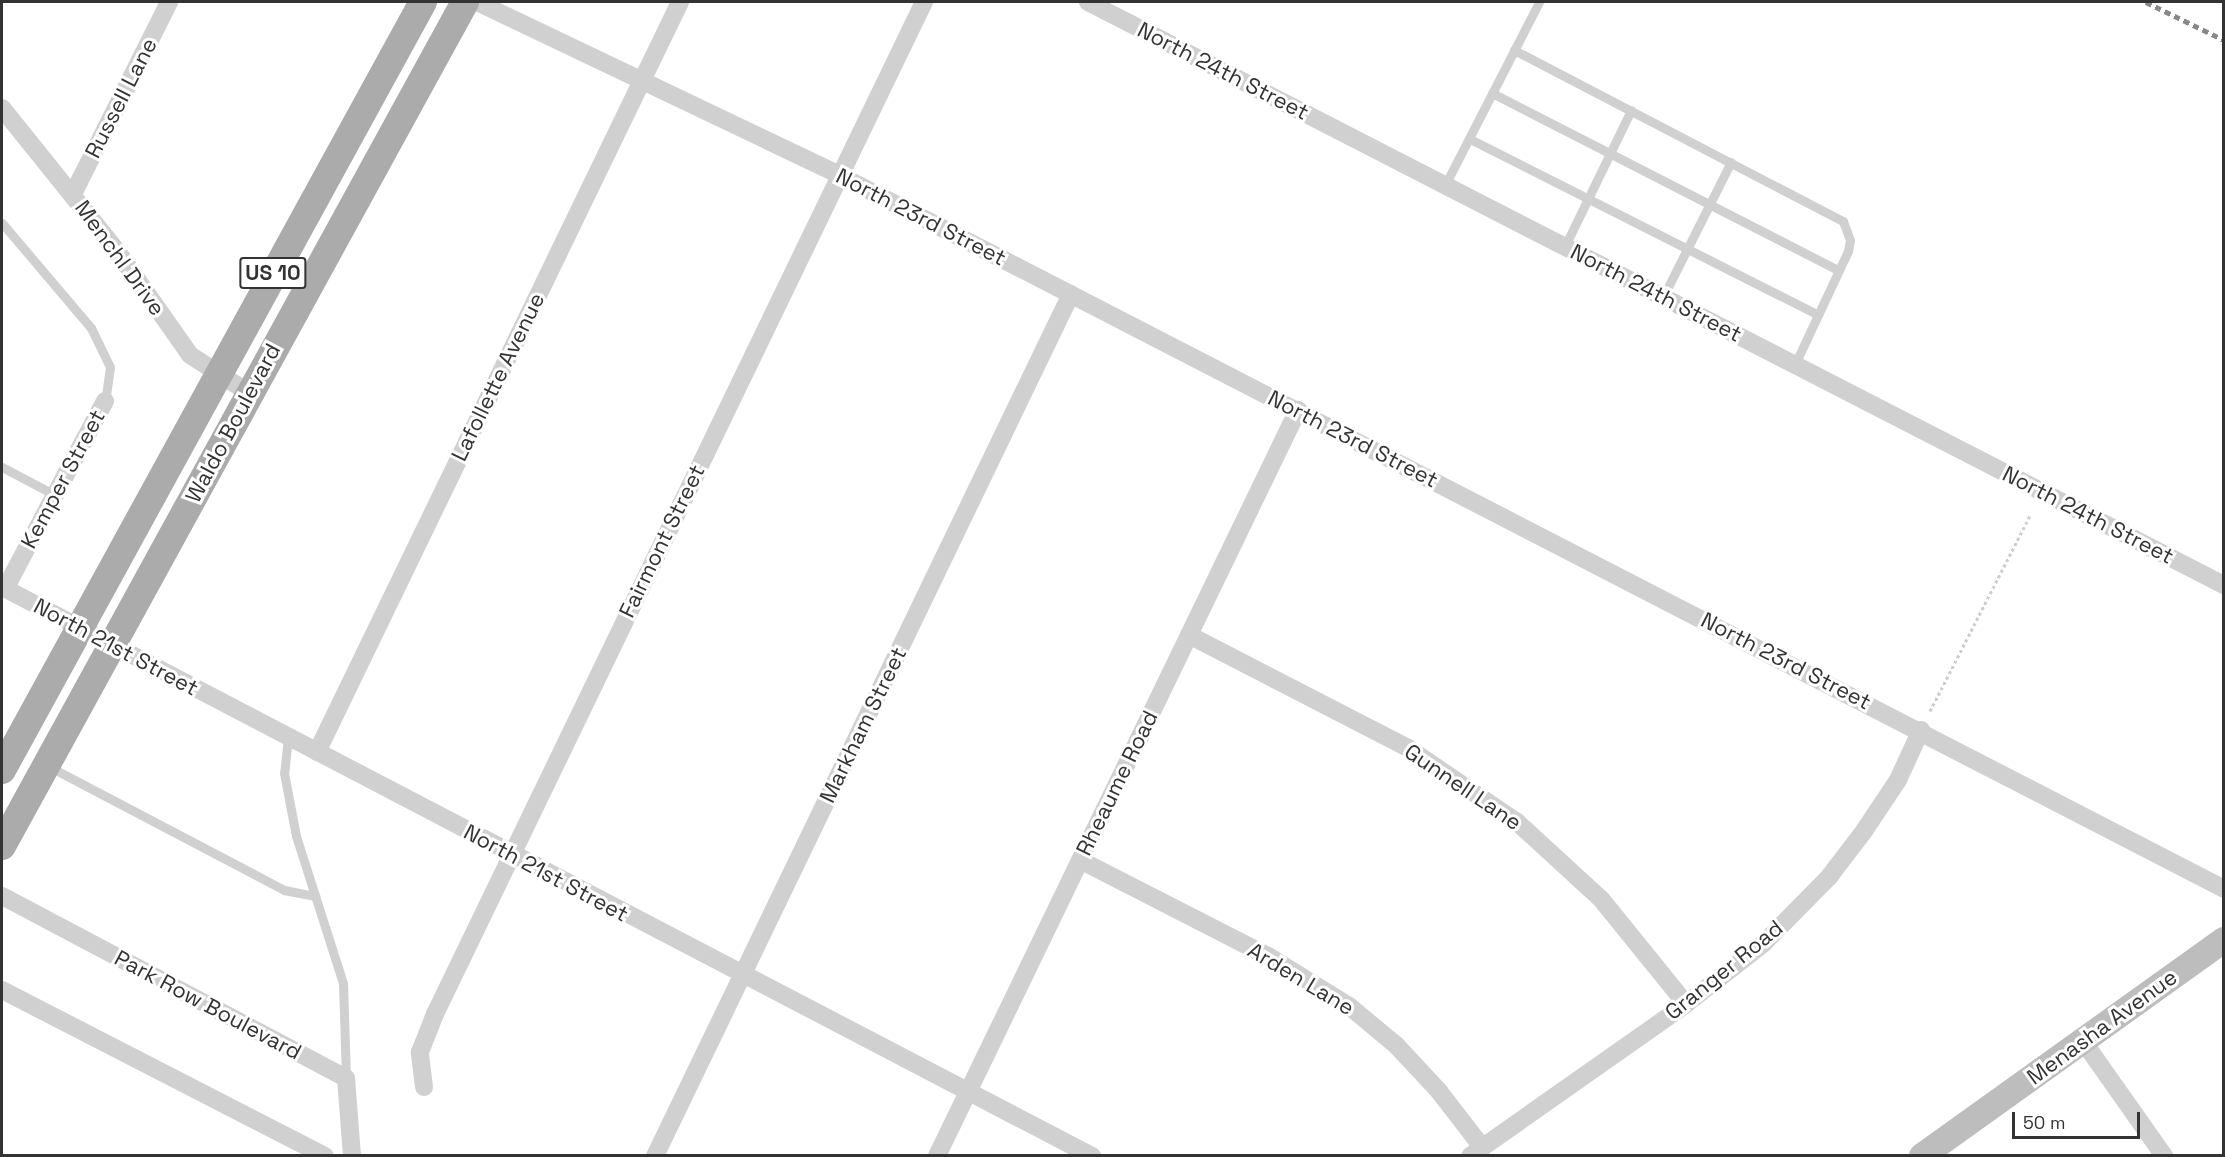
<!DOCTYPE html>
<style>
body{margin:0}
#map{position:relative;width:2225px;height:1157px;overflow:hidden;background:#fff;font-family:"Space Grotesk",sans-serif}
div>[style]{position:absolute}
[style*='--x']{left:calc(var(--x)*1px);top:calc(var(--y)*1px);width:calc(var(--w)*1px);rotate:calc(var(--a)*1deg)}
.path>*{height:3px;margin-top:-1.5px;transform-origin:0;background:repeating-linear-gradient(90deg,#cdcdcd 0 3px,transparent 0 6px)}
.lane>*{height:9px;margin:-4.5px;padding:0 4.5px;transform-origin:4.5px;border-radius:4.5px;background:#d0d0d0}
.street>*{height:18px;margin:-9px;padding:0 9px;transform-origin:9px;border-radius:9px;background:#d0d0d0}
.secondary>*{height:26px;margin:-13px;padding:0 13px;transform-origin:13px;border-radius:13px;background:#bdbdbd}
.primary>*{height:28px;margin:-14px;padding:0 14px;transform-origin:14px;border-radius:14px;background:#ababab}
.rail>*{height:4.5px;margin-top:-2.25px;transform-origin:0;background:repeating-linear-gradient(90deg,#888 0 6px,transparent 0 10.5px)}
span{translate:-50% -50%;white-space:nowrap;text-align:center;line-height:1.15;-webkit-text-stroke:6px #fff;paint-order:stroke}
.shield-label span{padding:2px 4px;background:#fff;border:2px solid;border-radius:4px;-webkit-text-stroke-width:0}
.shield-label{font-size:21px;color:#333;font-weight:700}
.street-label{font-size:22px;color:#333}
.frame{position:absolute;inset:0;border:3px solid #333;pointer-events:none}
.scale{position:absolute;left:2012px;top:1112px;width:128px;height:27px;box-sizing:border-box;border:3px solid #333;border-top:0;padding-left:8px;font-size:18px;line-height:21px;white-space:nowrap;color:#333;-webkit-text-stroke:4px #fff;paint-order:stroke}
</style>
<div id="map">
<div class="path">
<i style="--x:1930;--y:711;--w:219;--a:-62.9"></i>
</div>
<div class="lane">
<i style="--x:1514;--y:50;--w:371;--a:27.5"></i>
<i style="--x:1843;--y:221;--w:20;--a:70"></i>
<i style="--x:1850;--y:240;--w:11;--a:100"></i>
<i style="--x:1848;--y:251;--w:125;--a:115.1"></i>
<i style="--x:1492;--y:93;--w:389;--a:27.1"></i>
<i style="--x:1470;--y:139;--w:390;--a:26.8"></i>
<i style="--x:1445;--y:185;--w:206;--a:-62.8"></i>
<i style="--x:2;--y:223;--w:138;--a:49.7"></i>
<i style="--x:91;--y:328;--w:43;--a:64"></i>
<i style="--x:110;--y:367;--w:34;--a:98"></i>
<i style="--x:1565;--y:246;--w:151;--a:-64.1"></i>
<i style="--x:1663;--y:297;--w:151;--a:-63.3"></i>
<i style="--x:2;--y:467;--w:60;--a:27.8"></i>
<i style="--x:288;--y:737;--w:36;--a:96"></i>
<i style="--x:284;--y:773;--w:64;--a:79.2"></i>
<i style="--x:296;--y:836;--w:154;--a:72.3"></i>
<i style="--x:343;--y:983;--w:95;--a:88.2"></i>
<i style="--x:48;--y:766;--w:267;--a:27.7"></i>
<i style="--x:284;--y:890;--w:32;--a:11"></i>
</div>
<div class="street">
<i style="--x:477;--y:2;--w:401;--a:25.5"></i>
<i style="--x:839;--y:175;--w:1558;--a:27.27"></i>
<i style="--x:1088;--y:2;--w:1277;--a:27.17"></i>
<i style="--x:2;--y:108;--w:184;--a:51.2"></i>
<i style="--x:117;--y:251;--w:127;--a:54.9"></i>
<i style="--x:190;--y:355;--w:70;--a:32.8"></i>
<i style="--x:73;--y:194;--w:215;--a:-63.4"></i>
<i style="--x:2;--y:587;--w:1230;--a:27.57"></i>
<i style="--x:5;--y:589;--w:213;--a:-62"></i>
<i style="--x:1189;--y:635;--w:246;--a:27.3"></i>
<i style="--x:1408;--y:748;--w:132;--a:34.2"></i>
<i style="--x:1517;--y:822;--w:114;--a:42.5"></i>
<i style="--x:1601;--y:899;--w:135;--a:51"></i>
<i style="--x:317;--y:752;--w:833;--a:-64.17"></i>
<i style="--x:1080;--y:860;--w:211;--a:27.1"></i>
<i style="--x:1268;--y:956;--w:95;--a:31.7"></i>
<i style="--x:1349;--y:1006;--w:61;--a:39.7"></i>
<i style="--x:1396;--y:1045;--w:62;--a:47"></i>
<i style="--x:1438;--y:1090;--w:72;--a:52.3"></i>
<i style="--x:2;--y:896;--w:389;--a:27.9"></i>
<i style="--x:346;--y:1078;--w:78;--a:85.6"></i>
<i style="--x:2;--y:990;--w:363;--a:27.2"></i>
<i style="--x:2083;--y:1041;--w:141;--a:54.8"></i>
<i style="--x:424;--y:1087;--w:35;--a:-97"></i>
<i style="--x:420;--y:1052;--w:41;--a:-68.5"></i>
<i style="--x:435;--y:1014;--w:1124;--a:-64.21"></i>
<i style="--x:655;--y:1156;--w:957;--a:-64.24"></i>
<i style="--x:937;--y:1156;--w:829;--a:-64.18"></i>
<i style="--x:1470;--y:1156;--w:264;--a:-35.1"></i>
<i style="--x:1686;--y:1004;--w:99;--a:-38"></i>
<i style="--x:1764;--y:943;--w:93;--a:-45.4"></i>
<i style="--x:1829;--y:877;--w:58;--a:-52.7"></i>
<i style="--x:1864;--y:831;--w:61;--a:-56.3"></i>
<i style="--x:1898;--y:780;--w:55;--a:-65.3"></i>
</div>
<div class="secondary">
<i style="--x:1922;--y:1156;--w:371;--a:-35.6"></i>
</div>
<div class="primary">
<i style="--x:2;--y:770;--w:876;--a:-61.27"></i>
<i style="--x:2;--y:846;--w:963;--a:-61.25"></i>
</div>
<div class="rail">
<i style="--x:2146;--y:2;--w:87;--a:26"></i>
</div>
<div class="shield-label">
<span style="left:273px;top:273px">US 10</span>
</div>
<div class="street-label">
<span style="left:1223px;top:71px;rotate:27deg">North 24th Street</span>
<span style="left:121px;top:98px;rotate:-63deg">Russell Lane</span>
<span style="left:921px;top:217px;rotate:27deg">North 23rd Street</span>
<span style="left:120px;top:258px;rotate:54deg">Menchl Drive</span>
<span style="left:1656px;top:293px;rotate:27deg">North 24th Street</span>
<span style="left:498px;top:377px;rotate:-64deg">Lafollette Avenue</span>
<span style="left:233px;top:423px;rotate:-62deg">Waldo Boulevard</span>
<span style="left:1353px;top:439px;rotate:27deg">North 23rd Street</span>
<span style="left:63px;top:479px;rotate:-62deg">Kemper Street</span>
<span style="left:2088px;top:515px;rotate:27deg">North 24th Street</span>
<span style="left:662px;top:541px;rotate:-64deg">Fairmont Street</span>
<span style="left:116px;top:647px;rotate:28deg">North 21st Street</span>
<span style="left:1786px;top:661px;rotate:27deg">North 23rd Street</span>
<span style="left:863px;top:725px;rotate:-64deg">Markham Street</span>
<span style="left:1117px;top:783px;rotate:-64deg">Rheaume Road</span>
<span style="left:1463px;top:787px;rotate:34deg">Gunnell Lane</span>
<span style="left:546px;top:873px;rotate:28deg">North 21st Street</span>
<span style="left:1724px;top:970px;rotate:-39deg">Granger Road</span>
<span style="left:1301px;top:979px;rotate:31deg">Arden Lane</span>
<span style="left:208px;top:1005px;rotate:28deg">Park Row Boulevard</span>
<span style="left:2102px;top:1027px;rotate:-36deg">Menasha Avenue</span>
</div>
<div class="frame"></div>
<div class="scale">50 m</div>
</div>
